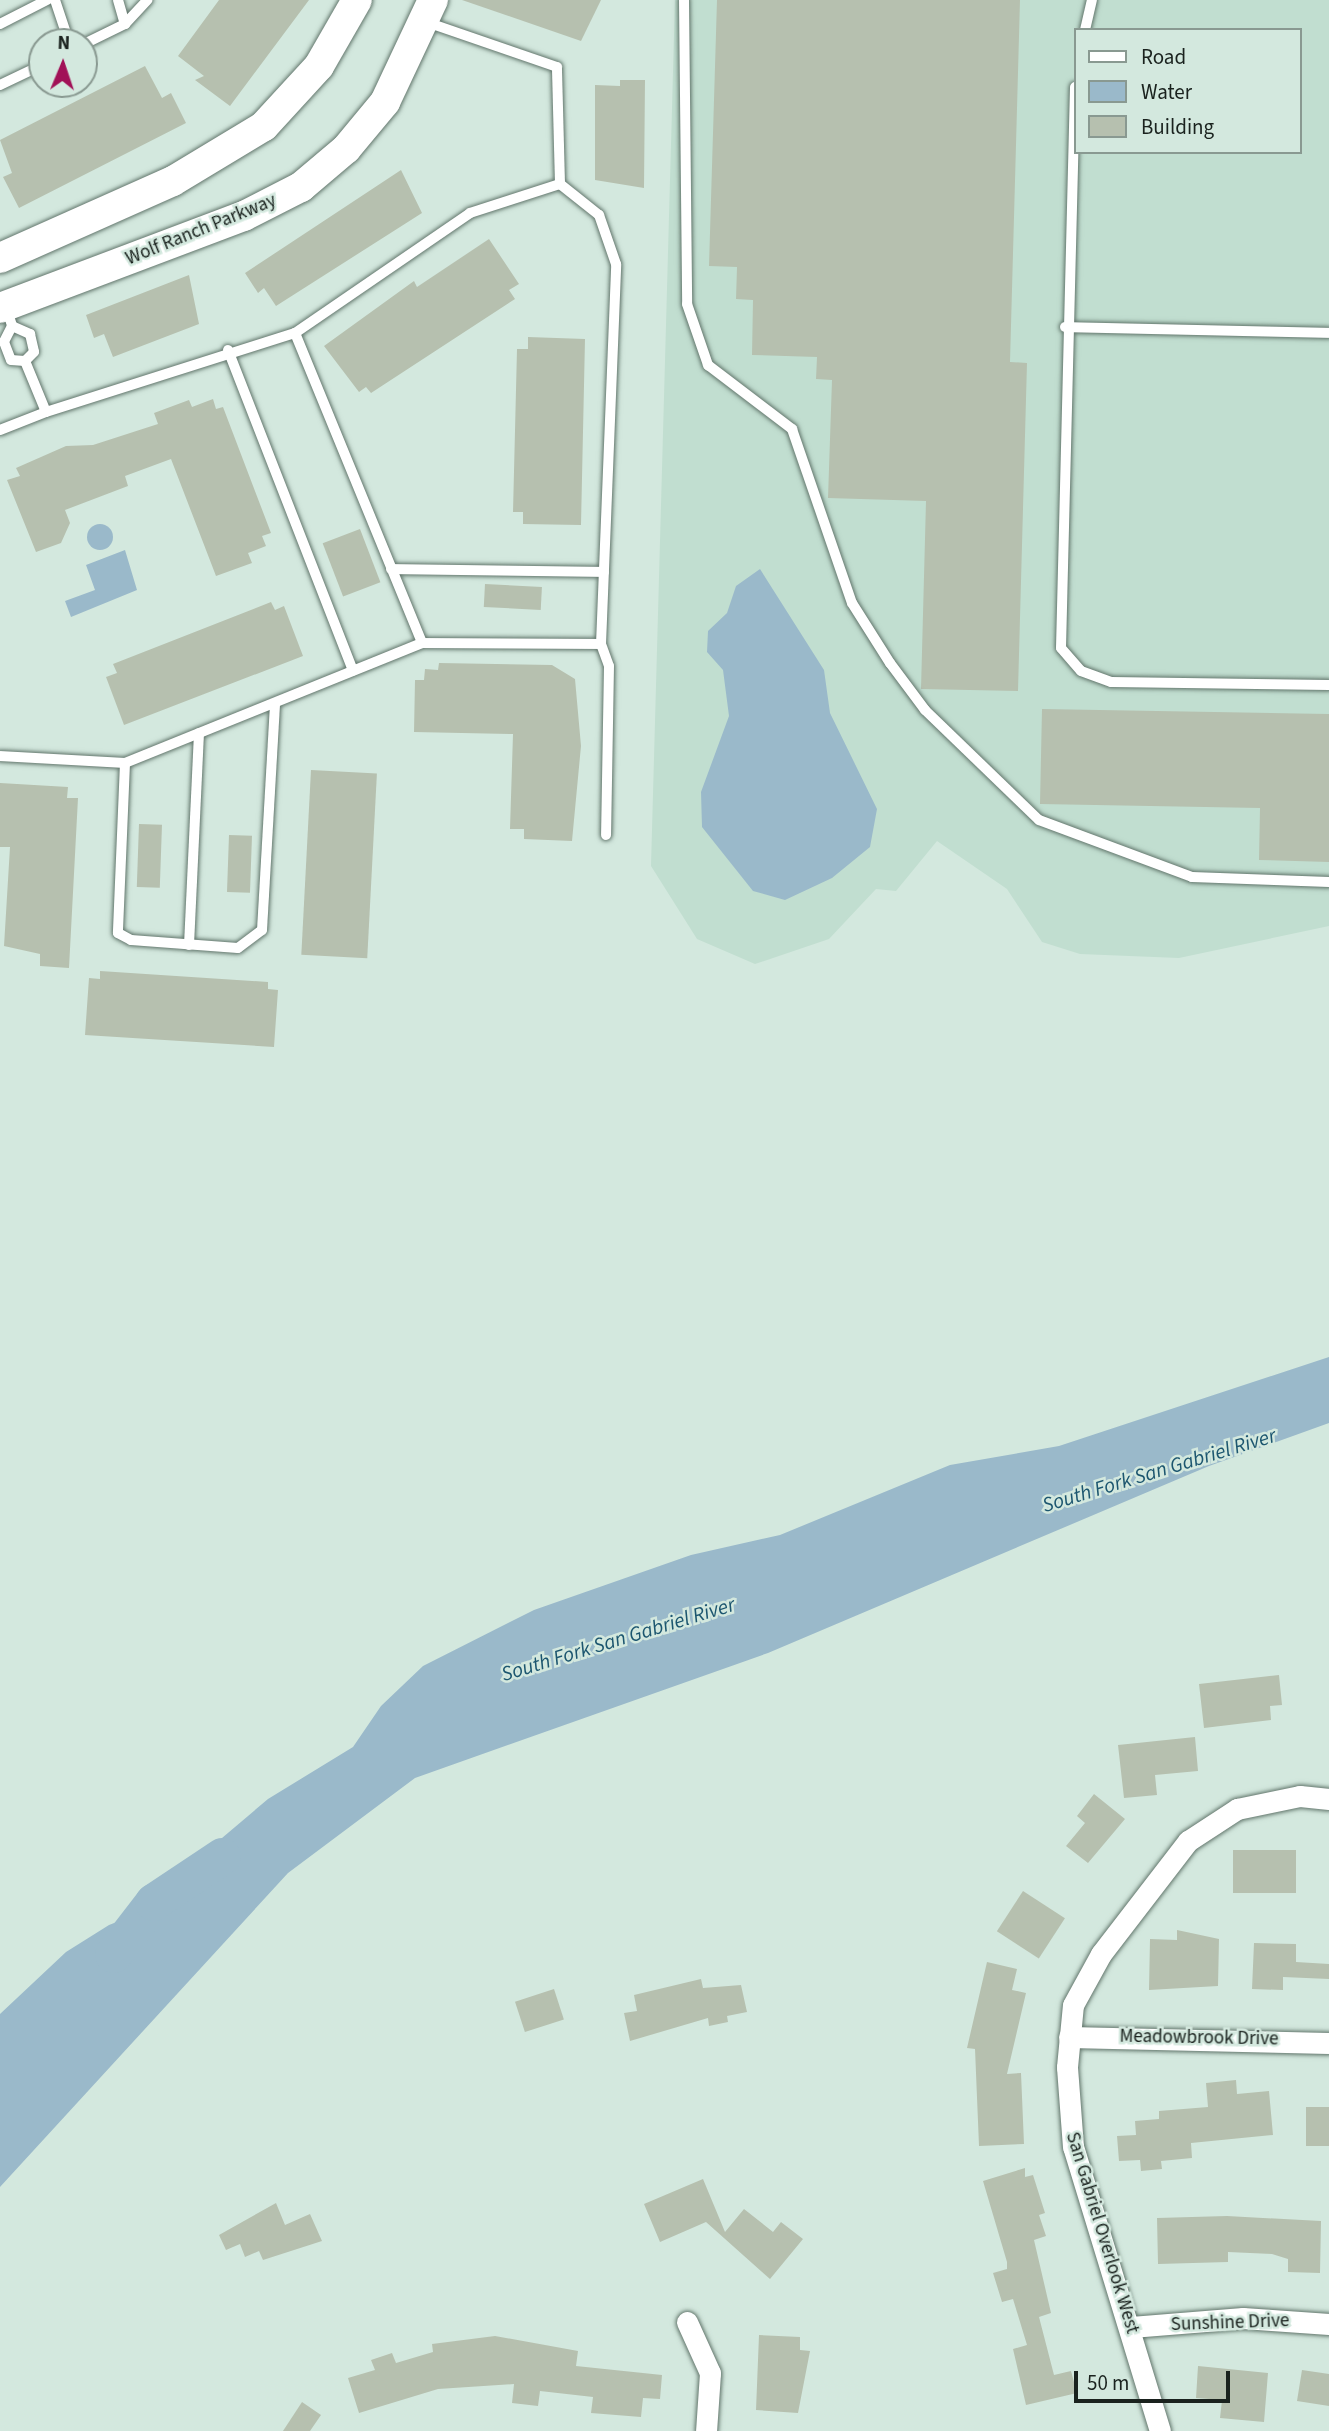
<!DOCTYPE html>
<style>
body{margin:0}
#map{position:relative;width:1329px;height:2431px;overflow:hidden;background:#d3e8de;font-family:"Source Sans 3",sans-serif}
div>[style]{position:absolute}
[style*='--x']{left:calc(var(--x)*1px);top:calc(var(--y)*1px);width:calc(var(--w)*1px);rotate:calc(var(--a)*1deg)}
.built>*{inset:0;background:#c1ded0}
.water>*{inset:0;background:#9ab9ca}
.round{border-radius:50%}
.river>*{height:37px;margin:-18.5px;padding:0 18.5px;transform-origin:18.5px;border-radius:18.5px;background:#9ab9ca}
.building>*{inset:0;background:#b6c0af;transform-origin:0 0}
.roads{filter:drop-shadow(0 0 2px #62766c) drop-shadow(0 0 2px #62766c)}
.lane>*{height:10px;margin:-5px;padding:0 5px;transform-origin:5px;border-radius:5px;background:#fff}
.street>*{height:21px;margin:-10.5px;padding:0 10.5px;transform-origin:10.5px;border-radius:10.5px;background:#fff}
.secondary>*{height:30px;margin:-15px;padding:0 15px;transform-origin:15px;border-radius:15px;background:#fff}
span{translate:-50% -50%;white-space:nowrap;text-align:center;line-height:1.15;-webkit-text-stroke:5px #d3e8de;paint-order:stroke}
.street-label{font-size:19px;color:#1a221e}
.water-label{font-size:21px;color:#1c566f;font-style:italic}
.legend{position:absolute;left:1074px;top:28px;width:228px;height:126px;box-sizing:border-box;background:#d3e8de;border:2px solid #899991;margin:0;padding:9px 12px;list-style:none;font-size:21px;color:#1a221e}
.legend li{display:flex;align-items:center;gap:14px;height:35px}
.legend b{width:35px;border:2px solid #899991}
.north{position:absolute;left:28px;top:28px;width:70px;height:70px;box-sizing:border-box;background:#d3e8de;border:2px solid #899991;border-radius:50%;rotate:2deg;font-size:19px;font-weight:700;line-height:28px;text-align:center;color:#1a221e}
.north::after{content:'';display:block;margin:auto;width:24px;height:32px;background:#a11157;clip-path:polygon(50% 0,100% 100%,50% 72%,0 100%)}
.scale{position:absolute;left:1074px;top:2371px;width:156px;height:32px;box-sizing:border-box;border:4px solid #1a221e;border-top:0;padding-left:9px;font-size:21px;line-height:24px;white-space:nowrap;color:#1a221e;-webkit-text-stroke:5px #d3e8de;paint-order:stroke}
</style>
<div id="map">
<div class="built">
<i style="clip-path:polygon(evenodd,675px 0,1329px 0,1329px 926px,1179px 958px,1080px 954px,1042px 942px,1007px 889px,937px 841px,896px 891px,876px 889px,829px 939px,755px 964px,697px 939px,651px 866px,675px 0,1075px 30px,1299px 30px,1299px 152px,1075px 152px,1075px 30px)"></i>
</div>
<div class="water">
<i class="round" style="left:87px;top:524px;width:26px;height:26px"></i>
<i style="clip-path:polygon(125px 550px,137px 590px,71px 617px,65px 601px,95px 590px,86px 565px)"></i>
<i style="clip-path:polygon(760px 569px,824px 670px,830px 713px,877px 809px,870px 847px,832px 878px,785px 900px,753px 891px,702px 827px,701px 792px,729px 716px,723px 670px,707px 652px,708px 631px,727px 613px,736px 586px)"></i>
<i style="clip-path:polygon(1329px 1357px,1329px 1423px,1209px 1466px,768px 1653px,415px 1778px,288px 1873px,0 2187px,0 2014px,66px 1952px,109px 1925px,163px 1904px,209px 1849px,268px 1799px,353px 1747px,381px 1706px,423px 1666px,534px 1610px,691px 1555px,780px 1535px,950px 1465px,1059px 1446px)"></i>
</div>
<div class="river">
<i style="--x:113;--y:1954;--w:66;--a:-52.4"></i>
<i style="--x:153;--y:1902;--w:83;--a:-33.7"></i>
</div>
<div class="building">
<i style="clip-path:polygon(219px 0,309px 0,230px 106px,195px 80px,204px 76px,178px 56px)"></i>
<i style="clip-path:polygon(462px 0,601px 0,581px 41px)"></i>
<i style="clip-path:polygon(717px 0,1020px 0,1010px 362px,1027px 363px,1018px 691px,921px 689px,926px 501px,828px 498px,832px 380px,816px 379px,817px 357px,752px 355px,753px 300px,736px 299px,737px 267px,709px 266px)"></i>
<i style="clip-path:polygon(145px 66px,162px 98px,171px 93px,186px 123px,19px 208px,3px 177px,12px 173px,0 140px)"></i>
<i style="clip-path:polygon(620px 80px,645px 80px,644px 188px,595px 180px,595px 85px,620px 86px)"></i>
<i style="clip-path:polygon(401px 170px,422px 213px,276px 306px,264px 288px,258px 293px,245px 273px)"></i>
<i style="clip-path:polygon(489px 239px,519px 284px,509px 290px,515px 299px,371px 393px,366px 387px,359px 392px,324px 346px,414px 281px,417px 287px)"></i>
<i style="clip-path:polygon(189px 275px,199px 324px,113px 357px,104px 334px,94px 338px,86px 315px)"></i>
<i style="clip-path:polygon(528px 337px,585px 339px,581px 525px,523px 524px,523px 512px,513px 512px,517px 349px,528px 349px)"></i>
<i style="clip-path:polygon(213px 399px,216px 409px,223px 407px,271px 533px,262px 536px,266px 546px,248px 553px,252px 563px,216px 576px,171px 459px,125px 476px,128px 486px,65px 510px,70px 523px,61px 543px,36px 552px,7px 480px,20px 476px,16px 468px,66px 446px,93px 445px,158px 424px,154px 413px,189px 400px,192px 407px)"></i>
<i style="left:360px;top:529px;width:57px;height:40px;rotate:69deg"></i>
<i style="left:485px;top:584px;width:57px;height:23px;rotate:3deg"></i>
<i style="clip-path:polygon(271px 602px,275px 610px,284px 606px,303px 656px,124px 725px,106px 677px,117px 673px,113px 664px)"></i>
<i style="clip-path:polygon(439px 663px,552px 665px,575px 679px,581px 746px,572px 841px,524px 839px,524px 829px,510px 829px,513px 734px,414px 732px,415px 680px,424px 680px,425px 669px,438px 670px)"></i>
<i style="clip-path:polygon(1042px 709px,1329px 714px,1329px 862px,1259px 860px,1260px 808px,1040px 804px)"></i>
<i style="left:311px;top:770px;width:66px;height:185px;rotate:3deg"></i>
<i style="clip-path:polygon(0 783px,68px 787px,67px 798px,78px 798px,69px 968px,40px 966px,40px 954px,4px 946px,10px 847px,0 847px)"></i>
<i style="left:139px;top:824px;width:23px;height:63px;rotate:2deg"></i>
<i style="left:229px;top:835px;width:23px;height:57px;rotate:2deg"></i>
<i style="clip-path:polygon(100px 971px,268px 982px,268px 989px,278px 990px,274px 1047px,85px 1035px,89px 978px,100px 979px)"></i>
<i style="clip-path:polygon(1279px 1675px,1282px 1705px,1270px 1706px,1271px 1720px,1204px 1728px,1199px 1684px)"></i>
<i style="clip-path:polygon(1195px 1737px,1198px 1771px,1155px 1775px,1157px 1795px,1124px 1798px,1118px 1745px)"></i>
<i style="clip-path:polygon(1094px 1794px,1125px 1819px,1088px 1863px,1066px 1846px,1085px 1823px,1077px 1816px)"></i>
<i style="left:1233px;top:1850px;width:63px;height:43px"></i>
<i style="left:1023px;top:1891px;width:50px;height:48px;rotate:33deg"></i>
<i style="clip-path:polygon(1177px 1930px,1219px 1939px,1218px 1986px,1149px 1990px,1150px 1939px,1177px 1940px)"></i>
<i style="clip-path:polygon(1254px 1943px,1296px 1944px,1296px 1962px,1329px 1964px,1329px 1979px,1283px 1977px,1283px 1990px,1252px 1989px)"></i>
<i style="clip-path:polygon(987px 1962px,1017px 1969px,1012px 1990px,1026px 1993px,1007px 2074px,1021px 2073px,1024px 2144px,979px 2146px,975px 2049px,967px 2048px)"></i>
<i style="clip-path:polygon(701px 1979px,703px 1988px,741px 1985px,747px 2012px,727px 2016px,728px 2022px,709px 2026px,708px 2018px,630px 2041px,624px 2013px,637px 2011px,634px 1995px)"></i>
<i style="left:554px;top:1989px;width:32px;height:41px;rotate:72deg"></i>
<i style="clip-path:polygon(1236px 2080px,1237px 2094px,1269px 2091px,1273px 2135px,1191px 2143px,1192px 2158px,1161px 2161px,1162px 2169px,1141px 2171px,1140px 2160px,1119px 2161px,1117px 2136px,1136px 2135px,1135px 2121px,1159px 2119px,1159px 2111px,1208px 2107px,1206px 2083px)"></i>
<i style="left:1306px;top:2107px;width:23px;height:39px"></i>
<i style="clip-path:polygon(1025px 2168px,1025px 2177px,1033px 2175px,1045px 2213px,1039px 2215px,1046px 2236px,1034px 2240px,1051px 2313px,1039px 2317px,1054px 2375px,1071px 2371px,1077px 2393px,1026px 2405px,1013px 2349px,1027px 2345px,1013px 2299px,1002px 2302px,993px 2273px,1007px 2269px,1007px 2262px,983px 2181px)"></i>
<i style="clip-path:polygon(703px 2179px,725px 2232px,744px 2209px,773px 2232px,781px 2222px,803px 2239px,770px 2279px,706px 2222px,660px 2242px,644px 2204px)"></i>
<i style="clip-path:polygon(276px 2203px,285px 2225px,310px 2214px,322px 2241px,263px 2260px,259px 2251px,245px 2257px,240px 2244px,226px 2250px,219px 2235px)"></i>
<i style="clip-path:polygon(1227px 2216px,1321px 2221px,1320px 2273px,1288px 2272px,1288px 2259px,1272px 2254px,1228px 2252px,1228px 2262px,1158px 2264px,1157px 2218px)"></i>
<i style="clip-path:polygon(759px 2335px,800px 2337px,800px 2350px,810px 2351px,798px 2413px,756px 2410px)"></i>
<i style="clip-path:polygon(495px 2336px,578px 2351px,576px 2366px,662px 2375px,660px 2399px,643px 2398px,641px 2417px,591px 2413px,593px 2397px,540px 2391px,538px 2406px,512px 2403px,514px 2384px,438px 2389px,359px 2413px,348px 2378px,375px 2370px,371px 2360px,392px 2353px,396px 2363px,433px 2352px,432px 2344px)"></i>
<i style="clip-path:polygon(1198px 2366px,1268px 2373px,1264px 2422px,1220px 2418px,1222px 2400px,1196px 2398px)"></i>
<i style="clip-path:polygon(1302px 2370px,1329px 2374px,1329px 2406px,1297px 2401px)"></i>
<i style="clip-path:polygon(302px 2402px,321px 2415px,310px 2431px,283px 2431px)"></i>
</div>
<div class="roads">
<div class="lane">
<i style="--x:55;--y:0;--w:44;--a:71.6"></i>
<i style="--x:118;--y:0;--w:25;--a:74"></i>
<i style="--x:684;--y:0;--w:304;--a:89.4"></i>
<i style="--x:687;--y:304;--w:65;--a:71"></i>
<i style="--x:708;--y:365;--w:106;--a:37.3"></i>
<i style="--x:792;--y:429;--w:184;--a:71"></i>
<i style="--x:852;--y:603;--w:71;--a:57.7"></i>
<i style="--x:890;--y:663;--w:59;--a:53.3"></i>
<i style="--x:925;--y:710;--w:158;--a:44"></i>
<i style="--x:1039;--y:820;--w:163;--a:20.4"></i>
<i style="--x:1192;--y:877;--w:137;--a:2.1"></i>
<i style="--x:0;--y:24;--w:53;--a:-27.1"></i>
<i style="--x:1085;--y:30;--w:31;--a:-77"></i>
<i style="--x:84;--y:44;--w:46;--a:-26"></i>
<i style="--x:125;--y:24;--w:33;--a:-47"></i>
<i style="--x:0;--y:85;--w:47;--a:-25.5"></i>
<i style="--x:1075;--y:87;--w:561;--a:91.43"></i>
<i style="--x:1061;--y:648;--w:30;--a:49"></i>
<i style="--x:1081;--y:671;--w:32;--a:20"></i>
<i style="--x:1111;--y:682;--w:218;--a:0.8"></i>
<i style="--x:6;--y:307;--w:20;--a:72"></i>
<i style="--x:12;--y:326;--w:20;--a:24"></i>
<i style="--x:30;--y:334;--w:18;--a:77"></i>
<i style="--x:34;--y:352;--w:13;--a:135"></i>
<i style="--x:12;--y:326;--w:18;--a:117"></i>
<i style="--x:4;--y:342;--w:19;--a:69"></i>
<i style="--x:11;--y:360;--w:14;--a:4"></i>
<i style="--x:1065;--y:327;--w:264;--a:1.3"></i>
<i style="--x:295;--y:333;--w:335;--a:67.7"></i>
<i style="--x:228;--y:350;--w:344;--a:68.7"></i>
<i style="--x:25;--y:361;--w:55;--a:67.6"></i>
<i style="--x:46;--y:412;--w:261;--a:-17.6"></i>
<i style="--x:295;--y:333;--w:212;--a:-34.4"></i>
<i style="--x:470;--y:213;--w:95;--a:-17.9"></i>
<i style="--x:560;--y:184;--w:117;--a:-91.5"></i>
<i style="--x:557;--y:67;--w:139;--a:-161"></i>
<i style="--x:0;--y:430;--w:49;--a:-21.4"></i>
<i style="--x:391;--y:569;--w:213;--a:0.8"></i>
<i style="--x:601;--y:644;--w:23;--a:70"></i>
<i style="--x:609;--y:666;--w:169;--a:91"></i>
<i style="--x:0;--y:756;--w:125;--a:3.2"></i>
<i style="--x:125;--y:763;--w:320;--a:-22"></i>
<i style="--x:422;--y:643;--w:179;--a:0.3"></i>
<i style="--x:601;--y:644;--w:380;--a:-87.7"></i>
<i style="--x:616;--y:264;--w:52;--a:-109.1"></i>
<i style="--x:599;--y:215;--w:50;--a:-141.5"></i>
<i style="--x:125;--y:763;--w:170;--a:92.4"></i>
<i style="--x:118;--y:933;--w:15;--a:28"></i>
<i style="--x:131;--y:940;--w:107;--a:4.3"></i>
<i style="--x:238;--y:948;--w:30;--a:-37"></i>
<i style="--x:262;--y:930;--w:227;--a:-86.7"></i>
<i style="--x:189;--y:945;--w:212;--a:-87.3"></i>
</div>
<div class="street">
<i style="--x:1069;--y:2037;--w:260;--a:1.3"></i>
<i style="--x:687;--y:2322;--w:56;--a:65.7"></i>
<i style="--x:710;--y:2373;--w:58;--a:93.9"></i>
<i style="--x:1131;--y:2327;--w:112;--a:-4.6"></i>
<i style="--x:1243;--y:2318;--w:86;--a:4"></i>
<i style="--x:1160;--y:2431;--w:297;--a:-107"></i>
<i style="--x:1073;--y:2147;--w:80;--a:-94.3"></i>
<i style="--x:1067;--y:2067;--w:62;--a:-84.5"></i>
<i style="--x:1073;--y:2005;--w:58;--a:-61.2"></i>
<i style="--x:1101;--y:1954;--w:143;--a:-52.4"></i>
<i style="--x:1188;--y:1841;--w:59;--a:-33.1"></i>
<i style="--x:1237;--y:1809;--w:64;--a:-11.7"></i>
<i style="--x:1300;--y:1796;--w:29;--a:6"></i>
</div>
<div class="secondary">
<i style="--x:0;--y:258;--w:189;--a:-24"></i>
<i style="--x:173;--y:181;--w:106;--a:-31.1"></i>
<i style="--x:264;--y:126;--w:81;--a:-47.5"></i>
<i style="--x:319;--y:66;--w:76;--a:-60.1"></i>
<i style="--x:0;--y:308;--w:261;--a:-20.7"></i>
<i style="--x:244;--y:216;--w:64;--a:-27"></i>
<i style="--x:301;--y:187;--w:59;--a:-40.2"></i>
<i style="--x:346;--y:149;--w:61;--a:-50.3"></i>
<i style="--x:385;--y:102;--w:113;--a:-64.8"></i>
</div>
</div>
<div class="street-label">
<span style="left:201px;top:230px;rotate:-22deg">Wolf Ranch Parkway</span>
<span style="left:1199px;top:2038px;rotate:1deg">Meadowbrook Drive</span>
<span style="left:1102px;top:2233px;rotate:73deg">San Gabriel Overlook West</span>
<span style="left:1230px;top:2323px;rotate:-2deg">Sunshine Drive</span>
</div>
<div class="water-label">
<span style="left:1159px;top:1470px;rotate:-17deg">South Fork San Gabriel River</span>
<span style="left:618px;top:1639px;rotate:-17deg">South Fork San Gabriel River</span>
</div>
<ul class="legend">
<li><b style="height:9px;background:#fff"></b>Road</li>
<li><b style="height:19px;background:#9ab9ca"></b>Water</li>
<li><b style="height:19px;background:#b6c0af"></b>Building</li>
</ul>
<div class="north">N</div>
<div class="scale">50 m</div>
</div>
